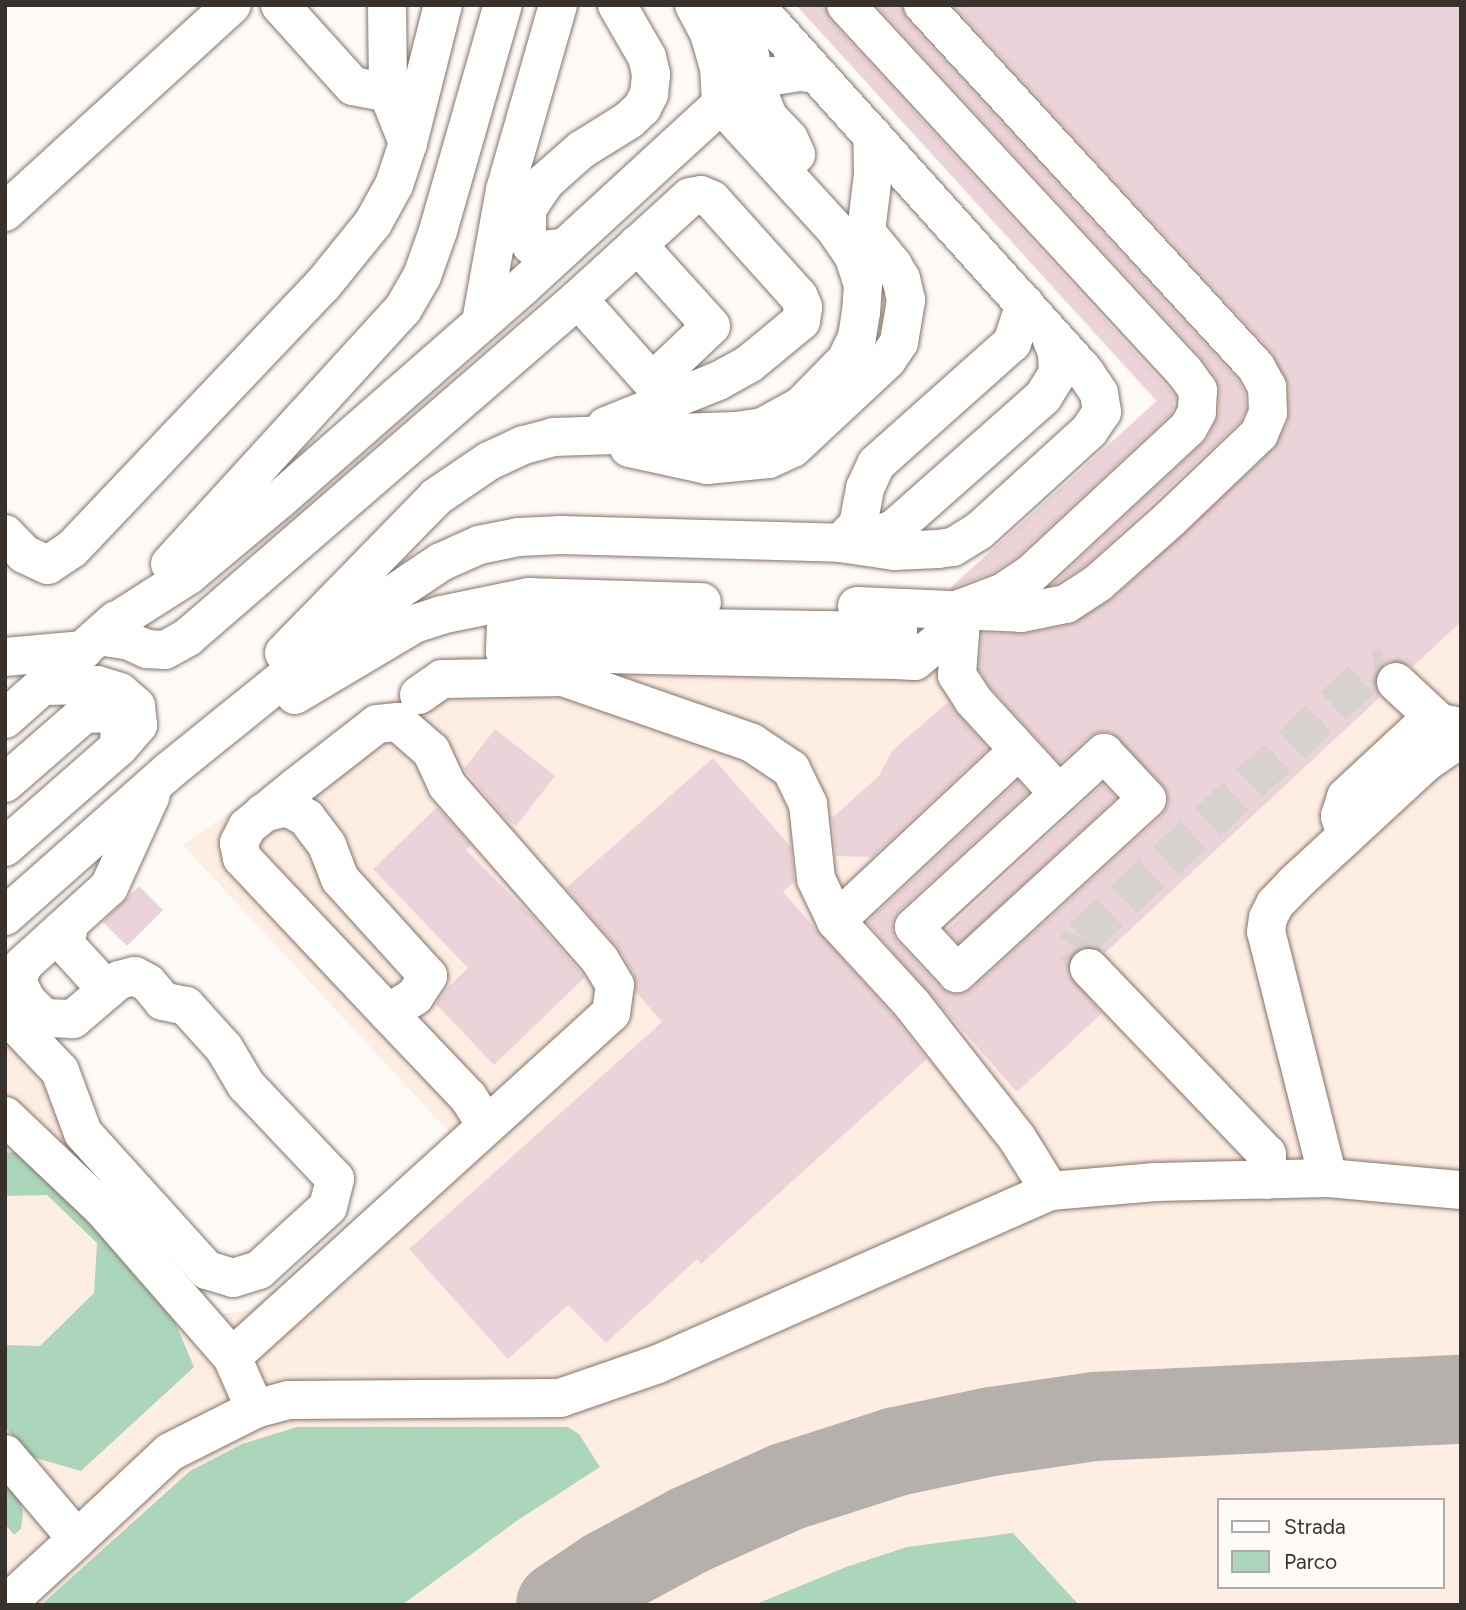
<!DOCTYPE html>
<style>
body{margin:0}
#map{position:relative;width:1466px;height:1610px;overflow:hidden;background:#fefaf8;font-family:Figtree,sans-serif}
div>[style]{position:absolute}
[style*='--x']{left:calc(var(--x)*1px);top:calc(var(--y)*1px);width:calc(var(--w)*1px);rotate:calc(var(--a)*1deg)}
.built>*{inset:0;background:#fdede2}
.green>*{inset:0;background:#abd6bb}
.taxiway>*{height:89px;margin:-44.5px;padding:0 44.5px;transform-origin:44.5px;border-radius:44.5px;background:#b5b0ac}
.building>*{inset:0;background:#ead3d9;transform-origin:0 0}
.minor-tunnel>*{height:38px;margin-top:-19px;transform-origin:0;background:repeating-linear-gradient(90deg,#d7d2cf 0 38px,transparent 0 57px)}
.roads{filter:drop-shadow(0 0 2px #847368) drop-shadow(0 0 2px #847368)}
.minor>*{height:38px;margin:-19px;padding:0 19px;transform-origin:19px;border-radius:19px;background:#fff}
span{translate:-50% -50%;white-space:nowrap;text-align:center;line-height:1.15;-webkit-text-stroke:5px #fefaf8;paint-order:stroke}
.frame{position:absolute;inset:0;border:7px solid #39312c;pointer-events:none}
.legend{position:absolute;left:1217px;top:1498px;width:228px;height:91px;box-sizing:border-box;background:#fefaf8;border:2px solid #afaaa6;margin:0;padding:9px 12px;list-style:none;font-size:21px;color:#39312c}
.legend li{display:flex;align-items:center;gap:14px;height:35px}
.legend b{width:35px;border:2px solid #afaaa6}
</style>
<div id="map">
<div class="built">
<i style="clip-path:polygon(evenodd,796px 5px,1461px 5px,1461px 1605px,5px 1605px,5px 1037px,50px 1089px,59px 1108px,60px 1129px,71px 1148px,223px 1314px,251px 1310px,451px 1134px,183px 845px,440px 665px,460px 656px,843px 671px,851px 587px,947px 591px,1156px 401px,796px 5px,1219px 1500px,1443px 1500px,1443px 1587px,1219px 1587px,1219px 1500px)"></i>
</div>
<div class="green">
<i style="clip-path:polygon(16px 1152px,90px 1224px,175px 1322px,194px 1367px,81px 1471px,32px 1457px,5px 1427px,5px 1345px,40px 1346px,94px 1293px,97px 1243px,47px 1195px,5px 1196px,5px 1153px)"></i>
<i style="clip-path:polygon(297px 1427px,568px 1427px,579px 1434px,600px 1467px,518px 1520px,402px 1605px,41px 1605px,190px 1471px,242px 1444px)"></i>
<i style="clip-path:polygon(5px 1468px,20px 1497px,23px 1514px,21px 1529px,14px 1535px,5px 1524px)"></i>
<i style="clip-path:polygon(1013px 1533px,1079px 1605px,754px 1605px,846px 1567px,907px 1547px)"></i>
</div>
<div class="taxiway">
<i style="--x:560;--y:1605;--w:58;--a:-33.7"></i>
<i style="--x:608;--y:1573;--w:93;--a:-28.2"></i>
<i style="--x:690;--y:1529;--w:106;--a:-23.9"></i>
<i style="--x:787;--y:1486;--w:114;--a:-17.8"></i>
<i style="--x:896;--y:1451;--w:97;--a:-11.9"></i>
<i style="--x:991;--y:1431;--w:104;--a:-8.3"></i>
<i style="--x:1094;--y:1416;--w:367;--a:-2.7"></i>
</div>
<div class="building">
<i style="clip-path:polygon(796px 5px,825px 5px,830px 20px,1176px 397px,1171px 414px,1018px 556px,994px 572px,953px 588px,950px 588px,1157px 401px)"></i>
<i style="clip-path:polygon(876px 5px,902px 5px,907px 20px,1238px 380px,1245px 393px,1246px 409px,1241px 421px,1085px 566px,1058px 583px,1052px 585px,1207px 439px,1219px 413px,1220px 391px,1216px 378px,1200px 356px)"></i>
<i style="clip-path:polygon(953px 5px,1461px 5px,1461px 622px,1412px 667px,1400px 661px,1389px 661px,1381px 667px,1375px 678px,1380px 697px,1105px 953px,1096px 947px,1084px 947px,1073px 953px,1068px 963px,1068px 974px,1102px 1013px,1017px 1092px,867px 922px,1018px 781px,1028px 793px,899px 911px,893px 921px,893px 933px,898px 942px,941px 988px,951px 994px,962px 994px,972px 989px,1162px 815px,1168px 805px,1168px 793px,1163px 785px,1111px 732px,1100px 732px,1090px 736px,1060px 763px,990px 687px,979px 669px,982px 633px,1025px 634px,1070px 625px,1112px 599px,1274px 449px,1288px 421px,1289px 386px,1272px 352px)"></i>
<i style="clip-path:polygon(948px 702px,988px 749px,872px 857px,836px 856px,832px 818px,879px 776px,892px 751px)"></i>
<i style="clip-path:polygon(495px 729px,555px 776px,516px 826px,504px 817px,464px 769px)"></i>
<i style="clip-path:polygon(713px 758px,791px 847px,794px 882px,783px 892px,895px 1018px,927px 1059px,701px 1264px,697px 1259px,606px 1343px,568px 1305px,508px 1359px,409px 1249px,662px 1022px,636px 992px,634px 974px,619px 949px,566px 888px)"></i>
<i style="left:1103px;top:784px;width:19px;height:214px;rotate:47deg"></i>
<i style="clip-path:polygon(437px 807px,471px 845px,466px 850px,533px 917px,585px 977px,494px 1065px,436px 1004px,446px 989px,468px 968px,373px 869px)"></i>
<i style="left:139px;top:886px;width:34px;height:51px;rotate:45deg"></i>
</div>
<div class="minor-tunnel">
<i style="--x:1089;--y:968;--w:23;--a:-121"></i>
<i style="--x:1077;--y:948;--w:11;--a:-63"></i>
<i style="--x:1082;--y:938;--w:397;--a:-42.7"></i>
<i style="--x:1374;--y:669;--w:10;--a:-6"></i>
<i style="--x:1384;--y:668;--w:18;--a:49"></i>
</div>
<div class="roads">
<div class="minor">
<i style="--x:280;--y:5;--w:109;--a:48"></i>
<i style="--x:353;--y:86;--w:36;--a:11"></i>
<i style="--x:388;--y:93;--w:54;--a:68.2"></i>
<i style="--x:387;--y:5;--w:88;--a:89.3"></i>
<i style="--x:729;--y:5;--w:48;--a:65.6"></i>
<i style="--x:749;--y:49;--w:35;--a:80"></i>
<i style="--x:755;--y:83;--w:36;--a:69"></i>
<i style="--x:768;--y:117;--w:30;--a:46"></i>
<i style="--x:789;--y:139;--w:17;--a:65"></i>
<i style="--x:846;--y:5;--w:498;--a:47.3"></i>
<i style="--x:1184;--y:371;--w:24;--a:54"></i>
<i style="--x:1198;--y:390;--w:22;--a:93"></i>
<i style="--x:1197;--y:412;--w:18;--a:119"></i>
<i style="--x:1188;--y:428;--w:213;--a:137.1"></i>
<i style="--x:1032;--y:573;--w:34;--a:146"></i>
<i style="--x:1004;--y:592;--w:45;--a:159.1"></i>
<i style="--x:962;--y:608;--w:37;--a:124"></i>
<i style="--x:941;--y:639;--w:34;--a:140"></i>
<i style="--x:915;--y:661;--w:19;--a:-177"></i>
<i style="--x:896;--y:660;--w:51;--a:-178.9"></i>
<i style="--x:845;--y:659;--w:340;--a:-178.8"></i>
<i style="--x:505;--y:652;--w:27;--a:-88"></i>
<i style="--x:506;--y:625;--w:392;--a:0.9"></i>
<i style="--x:898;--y:631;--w:29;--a:94"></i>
<i style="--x:5;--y:212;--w:307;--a:-42.4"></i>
<i style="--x:563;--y:248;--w:21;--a:175"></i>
<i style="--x:542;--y:250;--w:12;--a:-156"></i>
<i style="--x:531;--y:245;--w:8;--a:-120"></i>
<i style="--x:527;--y:238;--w:29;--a:-90"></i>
<i style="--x:527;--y:209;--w:34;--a:-56"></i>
<i style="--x:546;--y:181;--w:47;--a:-41.5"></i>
<i style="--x:581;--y:150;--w:57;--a:-32"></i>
<i style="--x:629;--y:120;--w:18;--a:-43"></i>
<i style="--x:642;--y:108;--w:16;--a:-63"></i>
<i style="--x:649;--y:94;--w:20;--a:-84"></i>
<i style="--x:651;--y:74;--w:17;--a:-103"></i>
<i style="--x:647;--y:57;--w:60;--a:-120"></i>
<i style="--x:578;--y:299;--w:111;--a:48.3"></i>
<i style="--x:652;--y:382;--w:81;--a:-43.5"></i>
<i style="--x:711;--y:326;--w:110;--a:-132.1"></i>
<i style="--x:481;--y:322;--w:134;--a:-79.7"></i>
<i style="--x:505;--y:190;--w:192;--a:-74"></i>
<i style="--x:629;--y:448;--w:80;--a:12.3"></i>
<i style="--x:707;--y:465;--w:62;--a:-5.5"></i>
<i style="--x:769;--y:459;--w:26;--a:-25"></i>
<i style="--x:793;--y:448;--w:129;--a:-43.1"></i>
<i style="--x:887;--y:360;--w:22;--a:-56"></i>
<i style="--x:899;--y:342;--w:43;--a:-80.5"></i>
<i style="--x:906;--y:300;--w:22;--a:-103"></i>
<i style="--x:901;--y:279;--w:16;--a:-120"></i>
<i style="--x:893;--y:265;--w:43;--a:-129.3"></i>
<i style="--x:866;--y:232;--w:58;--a:-83.1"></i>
<i style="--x:873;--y:174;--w:39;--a:-91"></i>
<i style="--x:5;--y:534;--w:28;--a:46"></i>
<i style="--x:24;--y:554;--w:26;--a:25"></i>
<i style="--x:48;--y:565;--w:29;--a:-34"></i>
<i style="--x:72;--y:549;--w:363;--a:-46.5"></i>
<i style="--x:322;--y:286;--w:81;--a:-51"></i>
<i style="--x:373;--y:223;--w:43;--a:-61.1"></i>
<i style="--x:394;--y:185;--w:44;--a:-71.6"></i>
<i style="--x:408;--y:143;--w:142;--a:-75.8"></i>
<i style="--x:852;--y:541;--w:22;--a:-10"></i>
<i style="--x:874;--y:537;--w:23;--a:-23"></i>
<i style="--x:895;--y:528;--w:198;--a:-41.5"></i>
<i style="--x:1043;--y:397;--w:28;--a:-58"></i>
<i style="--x:1058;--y:373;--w:20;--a:-93"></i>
<i style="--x:1057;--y:353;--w:22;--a:-111"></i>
<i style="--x:840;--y:543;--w:25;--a:-45"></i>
<i style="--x:858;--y:525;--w:38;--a:-79"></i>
<i style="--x:865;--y:488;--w:26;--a:-65"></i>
<i style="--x:876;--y:464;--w:182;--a:-41.7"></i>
<i style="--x:1012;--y:343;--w:41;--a:-71.6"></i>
<i style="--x:170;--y:564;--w:345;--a:-47.6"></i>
<i style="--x:403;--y:309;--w:38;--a:-60"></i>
<i style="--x:422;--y:276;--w:48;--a:-70.4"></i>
<i style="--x:438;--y:231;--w:235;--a:-74"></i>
<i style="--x:857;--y:606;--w:164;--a:2.4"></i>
<i style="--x:1021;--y:613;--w:46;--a:-11.3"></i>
<i style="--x:1066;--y:604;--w:38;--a:-33"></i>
<i style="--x:1098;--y:583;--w:96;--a:-41.6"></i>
<i style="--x:1170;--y:519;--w:123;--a:-43.7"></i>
<i style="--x:1259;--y:434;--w:23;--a:-67"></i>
<i style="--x:1268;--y:413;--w:26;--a:-92"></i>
<i style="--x:1267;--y:387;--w:23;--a:-119"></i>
<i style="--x:1256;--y:367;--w:492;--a:-132.6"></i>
<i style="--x:962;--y:608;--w:67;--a:94.3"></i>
<i style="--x:957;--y:675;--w:30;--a:57"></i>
<i style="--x:973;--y:700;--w:127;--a:47.5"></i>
<i style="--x:112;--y:624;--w:91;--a:-32.5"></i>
<i style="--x:189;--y:575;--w:119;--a:-39.9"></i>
<i style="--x:280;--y:499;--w:320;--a:-41.2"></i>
<i style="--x:521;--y:288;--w:272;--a:-42.6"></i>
<i style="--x:721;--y:104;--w:40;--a:-32"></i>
<i style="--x:755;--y:83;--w:20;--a:-20"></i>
<i style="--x:774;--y:76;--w:26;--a:-9"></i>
<i style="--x:800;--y:72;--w:16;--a:7"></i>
<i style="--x:99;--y:636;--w:30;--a:9"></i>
<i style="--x:129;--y:641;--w:20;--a:24"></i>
<i style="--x:147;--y:649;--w:18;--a:3"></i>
<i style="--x:165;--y:650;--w:26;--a:-29"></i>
<i style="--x:188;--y:637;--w:516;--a:-40.91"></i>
<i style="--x:578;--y:299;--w:151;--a:-42.3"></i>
<i style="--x:690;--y:197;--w:11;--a:-10"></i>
<i style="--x:701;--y:195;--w:12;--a:24"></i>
<i style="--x:712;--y:200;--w:130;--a:48.1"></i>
<i style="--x:799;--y:297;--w:11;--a:68"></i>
<i style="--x:803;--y:307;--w:14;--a:98"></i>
<i style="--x:801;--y:321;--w:67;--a:140.4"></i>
<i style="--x:749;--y:364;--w:35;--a:151"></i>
<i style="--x:718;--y:381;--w:121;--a:158.1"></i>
<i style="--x:284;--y:653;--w:218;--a:-45.7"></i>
<i style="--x:436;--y:497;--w:64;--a:-34.2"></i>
<i style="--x:489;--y:461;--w:38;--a:-25"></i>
<i style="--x:524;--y:445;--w:30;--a:-15"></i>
<i style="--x:553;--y:437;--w:184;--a:-1.9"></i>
<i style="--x:737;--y:431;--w:26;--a:-9"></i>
<i style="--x:763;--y:427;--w:43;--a:-28.9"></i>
<i style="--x:801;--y:406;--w:64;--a:-45.6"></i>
<i style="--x:846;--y:360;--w:25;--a:-64"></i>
<i style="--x:857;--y:337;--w:24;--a:-81"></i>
<i style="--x:861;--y:313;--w:28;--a:-86"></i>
<i style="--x:863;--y:285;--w:29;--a:-108"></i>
<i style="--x:854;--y:257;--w:34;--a:-124"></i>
<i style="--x:835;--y:229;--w:169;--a:-132.4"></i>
<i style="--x:721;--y:104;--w:36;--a:-93"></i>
<i style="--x:719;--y:68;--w:36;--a:-106"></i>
<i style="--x:709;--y:33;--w:32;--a:-118"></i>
<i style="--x:5;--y:657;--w:79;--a:-5.1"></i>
<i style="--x:1396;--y:682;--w:60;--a:43"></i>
<i style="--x:1440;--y:723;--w:21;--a:11"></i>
<i style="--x:295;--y:695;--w:139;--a:-30.8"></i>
<i style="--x:414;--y:624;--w:28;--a:-18"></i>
<i style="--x:441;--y:615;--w:90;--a:-11.6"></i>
<i style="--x:529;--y:597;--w:173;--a:1.7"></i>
<i style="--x:419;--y:695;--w:28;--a:-35"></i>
<i style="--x:442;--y:679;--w:121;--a:-0.9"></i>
<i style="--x:563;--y:677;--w:200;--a:19.2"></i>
<i style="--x:752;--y:743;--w:47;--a:33.7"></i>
<i style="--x:791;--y:769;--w:39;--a:64"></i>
<i style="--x:808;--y:804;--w:75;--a:83.9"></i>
<i style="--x:816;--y:879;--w:47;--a:64.5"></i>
<i style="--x:5;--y:719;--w:149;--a:-41.7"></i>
<i style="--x:1104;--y:753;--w:63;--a:46.9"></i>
<i style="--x:1147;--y:799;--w:258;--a:137.5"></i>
<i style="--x:957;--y:973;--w:63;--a:-133.1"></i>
<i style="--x:914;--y:927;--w:258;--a:-42.5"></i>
<i style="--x:5;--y:783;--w:105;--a:-41.1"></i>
<i style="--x:84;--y:714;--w:23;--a:-2"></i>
<i style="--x:107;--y:713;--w:18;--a:43"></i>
<i style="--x:120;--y:725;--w:22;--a:93"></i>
<i style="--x:1346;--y:836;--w:21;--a:-107"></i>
<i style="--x:1340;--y:816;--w:20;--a:-72"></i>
<i style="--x:1346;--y:797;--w:97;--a:-42.9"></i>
<i style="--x:1417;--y:731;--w:24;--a:-19"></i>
<i style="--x:5;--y:847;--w:152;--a:-41.3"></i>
<i style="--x:119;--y:747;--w:29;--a:-49"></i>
<i style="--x:138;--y:725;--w:19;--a:-96"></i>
<i style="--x:136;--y:706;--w:21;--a:-139"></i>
<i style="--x:120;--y:692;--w:24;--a:-163"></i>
<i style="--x:97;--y:685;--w:54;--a:178.9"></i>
<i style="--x:5;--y:916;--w:220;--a:-41.5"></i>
<i style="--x:170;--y:770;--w:194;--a:-38.9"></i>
<i style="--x:321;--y:648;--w:86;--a:-37"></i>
<i style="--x:390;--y:596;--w:61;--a:-33.7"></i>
<i style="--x:441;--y:562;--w:42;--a:-24.1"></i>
<i style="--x:479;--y:545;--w:41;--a:-11.3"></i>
<i style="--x:519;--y:537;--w:42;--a:-2.7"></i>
<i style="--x:561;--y:535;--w:279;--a:1.6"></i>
<i style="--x:840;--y:543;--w:55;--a:8.4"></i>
<i style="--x:894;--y:551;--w:44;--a:-2.6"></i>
<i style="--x:938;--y:549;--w:15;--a:-8"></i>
<i style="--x:953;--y:547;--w:31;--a:-32"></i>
<i style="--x:979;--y:531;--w:149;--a:-42.3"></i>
<i style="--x:1089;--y:431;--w:23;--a:-56"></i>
<i style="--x:1102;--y:412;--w:19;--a:-99"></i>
<i style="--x:1099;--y:393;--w:25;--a:-124"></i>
<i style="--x:1085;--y:372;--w:494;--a:-132"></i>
<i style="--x:1089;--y:968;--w:257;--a:46.3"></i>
<i style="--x:1267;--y:1154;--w:26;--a:90"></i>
<i style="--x:107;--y:990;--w:45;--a:139.5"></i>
<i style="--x:73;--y:1019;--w:29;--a:-178"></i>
<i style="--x:44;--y:1018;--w:24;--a:-135"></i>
<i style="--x:27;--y:1001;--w:22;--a:-117"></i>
<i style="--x:17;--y:981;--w:17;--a:-69"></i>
<i style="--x:23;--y:965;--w:116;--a:-42.2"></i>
<i style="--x:109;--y:887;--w:101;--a:-65.5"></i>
<i style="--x:5;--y:1013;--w:80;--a:46.5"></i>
<i style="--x:60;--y:1071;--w:66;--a:69.6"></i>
<i style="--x:83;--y:1133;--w:185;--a:47.9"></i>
<i style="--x:207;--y:1270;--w:27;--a:17"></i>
<i style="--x:233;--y:1278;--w:27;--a:-17"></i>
<i style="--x:259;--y:1270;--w:93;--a:-42.4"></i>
<i style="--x:328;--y:1207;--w:29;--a:-76"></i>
<i style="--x:335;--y:1179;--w:129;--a:-133.4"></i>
<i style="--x:246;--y:1085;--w:43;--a:-120.7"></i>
<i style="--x:224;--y:1048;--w:57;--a:-132.1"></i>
<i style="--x:186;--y:1006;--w:24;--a:-168"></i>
<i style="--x:163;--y:1001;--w:23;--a:-130"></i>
<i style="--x:148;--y:983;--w:15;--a:-152"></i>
<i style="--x:135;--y:976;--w:16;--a:166"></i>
<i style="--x:119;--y:980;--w:16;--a:140"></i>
<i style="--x:107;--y:990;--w:62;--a:-132.4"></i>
<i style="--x:65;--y:944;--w:22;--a:-77"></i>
<i style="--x:388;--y:1013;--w:116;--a:46.4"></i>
<i style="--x:468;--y:1097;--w:33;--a:57"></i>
<i style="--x:5;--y:1116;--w:135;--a:43.5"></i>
<i style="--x:103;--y:1209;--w:196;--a:48.9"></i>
<i style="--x:232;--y:1357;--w:57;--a:66.1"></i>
<i style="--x:1328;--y:1178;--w:254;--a:-104.1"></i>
<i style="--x:1266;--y:932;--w:14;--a:-82"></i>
<i style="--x:1268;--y:918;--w:16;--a:-63"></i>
<i style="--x:1275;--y:904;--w:28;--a:-46"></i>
<i style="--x:1294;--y:884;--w:178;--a:-42.7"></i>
<i style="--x:1425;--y:763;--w:44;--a:-34.8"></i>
<i style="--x:1050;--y:1191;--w:106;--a:-4.9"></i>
<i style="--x:1156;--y:1182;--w:172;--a:-1.3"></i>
<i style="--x:1328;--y:1178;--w:134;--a:5.2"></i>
<i style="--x:232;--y:1357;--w:512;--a:-42.23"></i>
<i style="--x:611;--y:1013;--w:28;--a:-82"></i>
<i style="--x:615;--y:985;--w:29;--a:-121"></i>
<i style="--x:600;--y:960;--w:232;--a:-131.2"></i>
<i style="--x:447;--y:785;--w:38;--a:-115"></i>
<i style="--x:431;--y:751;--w:44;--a:-138.7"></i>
<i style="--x:398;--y:722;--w:21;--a:175"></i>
<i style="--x:377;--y:724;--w:103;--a:142.1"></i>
<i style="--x:296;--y:787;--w:63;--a:140.8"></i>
<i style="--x:247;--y:827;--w:18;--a:117"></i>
<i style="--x:239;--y:843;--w:15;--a:79"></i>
<i style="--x:242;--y:858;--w:213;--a:46.7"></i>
<i style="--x:388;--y:1013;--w:32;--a:-32"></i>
<i style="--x:415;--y:996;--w:24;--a:-57"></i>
<i style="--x:428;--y:976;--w:131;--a:-132.2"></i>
<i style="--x:340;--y:879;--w:36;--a:-111"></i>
<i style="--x:327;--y:845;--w:34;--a:-127"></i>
<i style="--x:307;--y:818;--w:23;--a:-151"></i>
<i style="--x:287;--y:807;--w:25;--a:166"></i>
<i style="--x:5;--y:1454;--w:111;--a:49.7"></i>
<i style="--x:77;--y:1539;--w:98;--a:137.5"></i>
<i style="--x:77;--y:1539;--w:127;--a:-43.1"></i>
<i style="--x:170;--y:1452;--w:95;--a:-26.8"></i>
<i style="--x:255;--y:1409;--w:35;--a:-15"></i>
<i style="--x:289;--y:1400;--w:271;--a:-0.4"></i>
<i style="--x:560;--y:1398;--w:104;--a:-19.1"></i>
<i style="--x:658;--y:1364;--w:428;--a:-23.8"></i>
<i style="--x:1050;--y:1191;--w:62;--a:-121.9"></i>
<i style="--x:1017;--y:1138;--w:170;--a:-128.1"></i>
<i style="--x:912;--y:1004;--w:113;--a:-132.5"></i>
<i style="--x:836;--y:921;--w:230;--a:-43.1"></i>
</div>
</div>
<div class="frame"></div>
<ul class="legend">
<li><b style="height:9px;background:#fff"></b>Strada</li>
<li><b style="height:19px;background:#abd6bb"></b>Parco</li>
</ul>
</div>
